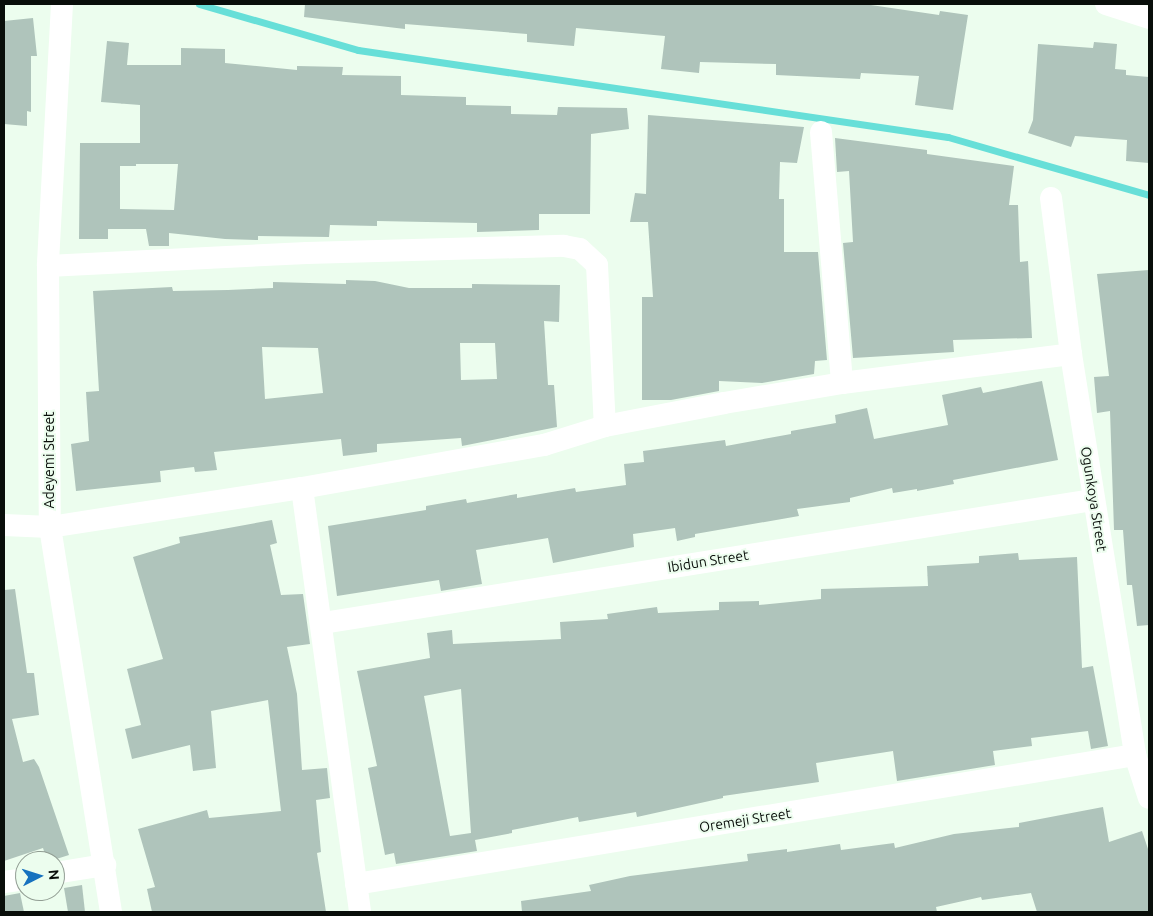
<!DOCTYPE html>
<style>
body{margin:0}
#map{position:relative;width:1153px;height:916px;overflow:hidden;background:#ecfdee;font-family:Ubuntu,sans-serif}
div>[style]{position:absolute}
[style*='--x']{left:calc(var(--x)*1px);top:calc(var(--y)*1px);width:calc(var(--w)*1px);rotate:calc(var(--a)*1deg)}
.stream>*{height:7px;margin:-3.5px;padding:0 3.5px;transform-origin:3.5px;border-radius:3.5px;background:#67dfd8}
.building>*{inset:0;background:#afc4bb}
.minor>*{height:22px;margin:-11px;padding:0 11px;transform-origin:11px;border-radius:11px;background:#fff}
span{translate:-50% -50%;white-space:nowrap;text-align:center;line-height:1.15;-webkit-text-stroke:4px #ecfdee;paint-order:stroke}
.street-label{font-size:14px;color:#090e0a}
.frame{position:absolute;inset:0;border:5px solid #090e0a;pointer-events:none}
.north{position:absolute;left:15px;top:851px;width:50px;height:50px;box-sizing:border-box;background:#ecfdee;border:1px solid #919d93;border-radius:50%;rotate:85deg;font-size:14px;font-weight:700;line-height:20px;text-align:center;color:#090e0a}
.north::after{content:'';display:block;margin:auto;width:18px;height:22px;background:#1772bf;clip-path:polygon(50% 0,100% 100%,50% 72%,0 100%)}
</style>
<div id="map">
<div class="stream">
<i style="--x:199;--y:4;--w:166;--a:16.1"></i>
<i style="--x:358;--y:50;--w:596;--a:8.39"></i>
<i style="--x:948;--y:137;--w:209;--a:16.1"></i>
</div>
<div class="building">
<i style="clip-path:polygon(305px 4px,864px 4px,939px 15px,940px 11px,968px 15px,953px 110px,915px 105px,919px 76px,861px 73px,860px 79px,776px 75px,776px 64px,700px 62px,699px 73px,661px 69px,665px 36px,576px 28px,574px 46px,527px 42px,527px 34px,405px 24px,405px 29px,304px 17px)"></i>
<i style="clip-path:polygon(33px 18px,37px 56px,31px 56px,31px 112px,27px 111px,27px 126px,4px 124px,4px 21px)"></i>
<i style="clip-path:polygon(evenodd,107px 41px,129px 43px,127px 65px,181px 65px,181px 48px,225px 49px,225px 63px,297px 70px,297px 66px,343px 67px,342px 75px,401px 76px,401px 95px,466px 97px,466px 105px,511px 106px,511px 114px,557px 115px,558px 107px,627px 108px,629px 129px,591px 134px,590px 214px,539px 214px,539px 230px,477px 232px,477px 223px,377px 221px,377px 226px,330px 225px,329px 237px,258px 236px,258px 240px,225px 239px,169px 233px,169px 246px,149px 246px,146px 229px,108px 229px,108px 239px,79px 239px,80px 143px,140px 143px,140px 105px,101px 102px,107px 41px,136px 164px,178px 164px,174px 210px,120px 209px,120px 166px,136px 166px,136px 164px)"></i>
<i style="clip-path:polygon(1094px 42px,1117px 44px,1115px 69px,1126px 70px,1126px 75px,1149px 77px,1149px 163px,1126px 161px,1127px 140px,1075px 136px,1071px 147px,1028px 133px,1033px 120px,1038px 44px,1093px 48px)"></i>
<i style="clip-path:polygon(648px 115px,804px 127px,797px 163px,780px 162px,779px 199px,784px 199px,784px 252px,818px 252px,827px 360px,815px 361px,814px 374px,762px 383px,719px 381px,719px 391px,671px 400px,642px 400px,642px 297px,653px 297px,648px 222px,630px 222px,635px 193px,646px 194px)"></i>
<i style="clip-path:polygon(835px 138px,927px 150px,927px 154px,1014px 166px,1009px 205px,1018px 205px,1020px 262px,1028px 261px,1032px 338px,953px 340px,954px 352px,853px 358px,843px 243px,853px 242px,849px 171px,837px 172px)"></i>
<i style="clip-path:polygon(1149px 270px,1149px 625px,1137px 626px,1132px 585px,1127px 585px,1123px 530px,1114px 530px,1110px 411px,1097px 413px,1094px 377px,1109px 376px,1097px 274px)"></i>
<i style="clip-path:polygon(evenodd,346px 280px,375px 281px,409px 288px,472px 288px,472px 284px,560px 285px,559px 322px,544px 321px,548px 385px,554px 385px,557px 427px,462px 446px,461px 438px,377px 444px,377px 452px,343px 456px,341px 439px,214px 452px,217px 470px,195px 472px,194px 467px,160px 471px,161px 482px,76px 491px,71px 444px,89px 441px,86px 392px,99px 391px,93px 291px,172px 287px,173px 291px,228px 290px,273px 288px,273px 282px,346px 284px,346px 280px,460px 343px,495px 343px,497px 379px,461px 380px,460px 343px,346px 280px,262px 347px,318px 348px,323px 393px,265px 399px,262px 347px)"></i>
<i style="clip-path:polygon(1042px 381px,1058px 460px,953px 480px,954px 484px,917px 491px,917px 489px,893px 493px,892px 488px,850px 498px,850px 502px,797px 509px,799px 516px,695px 534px,695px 537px,677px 541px,675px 528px,633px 534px,634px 547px,553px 563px,548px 538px,476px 550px,482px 584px,441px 591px,439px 580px,337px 596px,328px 526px,426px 510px,426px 506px,466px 499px,467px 503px,517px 494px,517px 498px,575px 488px,576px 492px,626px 485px,624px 464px,644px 462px,643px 451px,725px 440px,726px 446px,791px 434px,791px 431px,836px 423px,835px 415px,867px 408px,874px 439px,948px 425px,942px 395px,981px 387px,983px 393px)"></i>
<i style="clip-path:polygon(272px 520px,277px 543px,270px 545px,281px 595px,303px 594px,310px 644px,287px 647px,297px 694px,302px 770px,327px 768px,330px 798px,316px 800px,321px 852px,317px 853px,326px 912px,152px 912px,147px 889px,155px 887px,138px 829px,207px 810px,209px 818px,281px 811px,268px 700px,211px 711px,216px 768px,193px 771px,190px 745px,132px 759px,125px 729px,141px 725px,127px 669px,163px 659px,133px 557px,180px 543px,179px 537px)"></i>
<i style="clip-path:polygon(evenodd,1018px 553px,1019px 560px,1077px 557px,1082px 668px,1093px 666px,1108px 746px,1091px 749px,1088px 731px,1031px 738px,1032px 746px,993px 751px,995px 765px,897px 781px,893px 751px,816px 763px,819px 782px,723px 796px,723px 798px,637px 817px,636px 812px,579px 822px,578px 817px,512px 830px,512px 833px,475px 840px,477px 851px,396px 864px,394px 853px,385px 855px,368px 768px,377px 766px,357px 671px,430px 658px,427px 633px,452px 630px,453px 644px,561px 639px,560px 622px,608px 619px,607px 614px,657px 607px,658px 613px,719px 610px,719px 602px,759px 601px,759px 605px,821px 599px,821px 589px,928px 586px,927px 566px,979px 563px,979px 556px,1018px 553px,461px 689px,471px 833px,450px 836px,424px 696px,461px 689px)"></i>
<i style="clip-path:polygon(15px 589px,27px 673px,34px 673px,39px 715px,12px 719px,23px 762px,34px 759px,39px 767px,69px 855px,50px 861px,47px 861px,43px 848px,4px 861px,4px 590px)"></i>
<i style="clip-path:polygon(1103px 807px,1109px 842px,1142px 831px,1149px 852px,1149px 912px,1037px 912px,1031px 893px,982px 900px,981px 897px,936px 907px,937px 912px,522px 912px,521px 901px,591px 891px,589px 885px,630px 876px,748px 861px,747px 854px,787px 849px,787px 852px,840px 844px,841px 850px,894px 843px,895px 848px,954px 834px,1019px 827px,1019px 823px)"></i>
<i style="clip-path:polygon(82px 885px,85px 912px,68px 912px,64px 888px)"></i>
<i style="clip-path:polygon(20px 893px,24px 912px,4px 912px,4px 896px)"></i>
</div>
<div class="minor">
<i style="--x:62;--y:4;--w:262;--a:93.1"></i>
<i style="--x:48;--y:266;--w:261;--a:89.6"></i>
<i style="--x:50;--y:527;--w:390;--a:81"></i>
<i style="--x:1106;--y:4;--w:45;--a:18"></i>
<i style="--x:821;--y:132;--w:252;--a:85.2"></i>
<i style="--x:1051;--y:198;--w:157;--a:82.7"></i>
<i style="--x:1071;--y:354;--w:406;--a:80.9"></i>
<i style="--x:1135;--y:755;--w:45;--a:72"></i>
<i style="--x:48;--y:266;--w:259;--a:-2.9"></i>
<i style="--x:307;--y:253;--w:257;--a:-1.6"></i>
<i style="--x:564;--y:246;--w:16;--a:11"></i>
<i style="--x:580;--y:249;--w:23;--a:43"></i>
<i style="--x:597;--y:265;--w:161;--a:87.2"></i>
<i style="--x:302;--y:488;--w:428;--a:82.2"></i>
<i style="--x:4;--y:525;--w:46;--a:2.5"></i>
<i style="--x:50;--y:527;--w:255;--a:-8.8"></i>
<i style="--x:302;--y:488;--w:246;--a:-10.1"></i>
<i style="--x:544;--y:445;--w:64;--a:-17.3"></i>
<i style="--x:605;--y:426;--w:121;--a:-10.9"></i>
<i style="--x:724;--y:403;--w:120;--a:-9.6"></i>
<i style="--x:842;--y:383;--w:231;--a:-7.2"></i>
<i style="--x:323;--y:623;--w:780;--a:-9.08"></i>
<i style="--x:55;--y:873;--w:51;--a:-9.1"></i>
<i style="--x:4;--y:882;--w:21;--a:-8"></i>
<i style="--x:356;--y:884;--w:790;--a:-9.4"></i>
</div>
<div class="street-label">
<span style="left:49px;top:460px;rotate:-90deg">Adeyemi Street</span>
<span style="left:1094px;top:499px;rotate:81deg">Ogunkoya Street</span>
<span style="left:708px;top:561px;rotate:-9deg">Ibidun Street</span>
<span style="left:745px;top:820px;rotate:-9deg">Oremeji Street</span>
</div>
<div class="frame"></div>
<div class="north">N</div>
</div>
